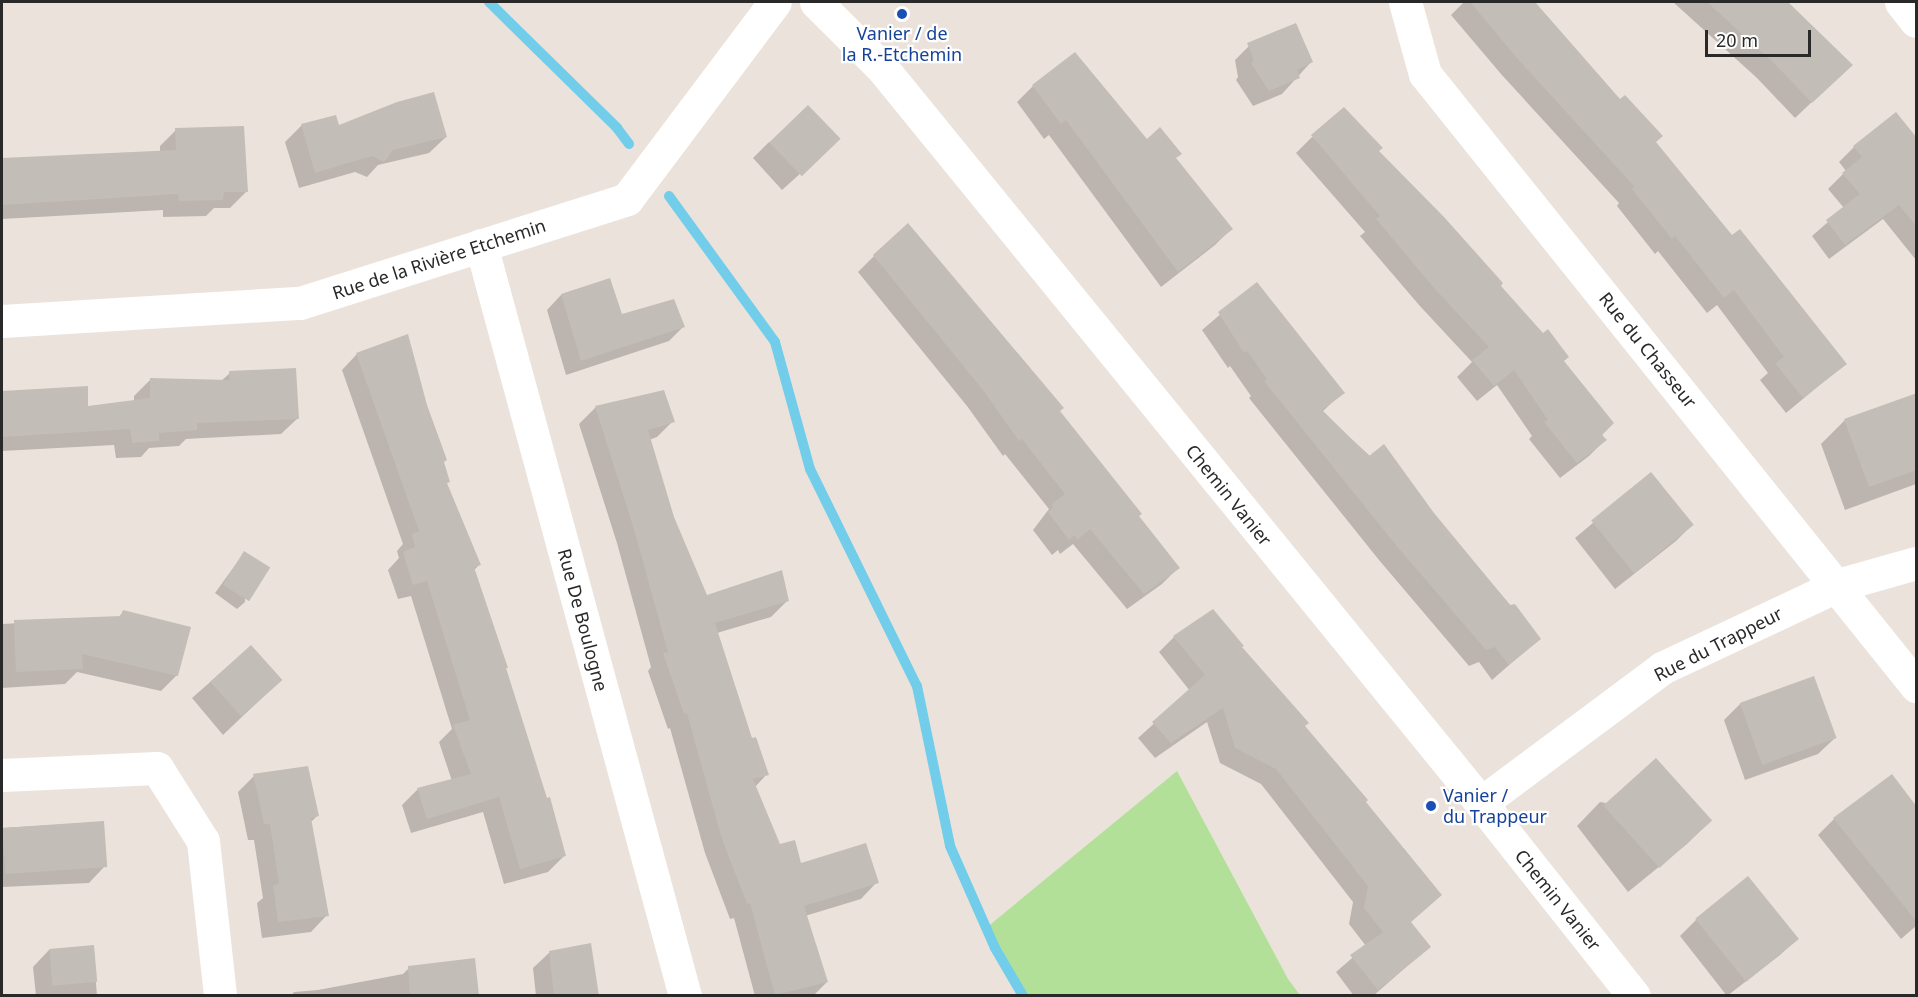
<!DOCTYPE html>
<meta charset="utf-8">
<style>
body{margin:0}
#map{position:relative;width:1918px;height:997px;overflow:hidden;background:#ebe3db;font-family:"Noto Sans",sans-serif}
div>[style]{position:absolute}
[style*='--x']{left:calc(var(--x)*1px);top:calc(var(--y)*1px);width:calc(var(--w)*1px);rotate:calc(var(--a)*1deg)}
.green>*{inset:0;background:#b3e099}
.shadow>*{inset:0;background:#0003}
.stream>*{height:10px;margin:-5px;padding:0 5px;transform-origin:5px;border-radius:5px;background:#71cdea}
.building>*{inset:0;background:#c3bdb7;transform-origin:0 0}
.street>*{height:33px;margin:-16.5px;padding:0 16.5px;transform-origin:16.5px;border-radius:16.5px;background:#fff}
.secondary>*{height:33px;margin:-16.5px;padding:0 16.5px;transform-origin:16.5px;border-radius:16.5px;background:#fff}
.dots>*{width:16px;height:16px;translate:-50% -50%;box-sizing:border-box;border:3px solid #fff;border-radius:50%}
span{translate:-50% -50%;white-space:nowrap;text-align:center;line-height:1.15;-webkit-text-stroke:4.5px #fff;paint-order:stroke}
.transit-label{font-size:18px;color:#164399}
.left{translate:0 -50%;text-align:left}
.street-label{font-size:18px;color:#292929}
.frame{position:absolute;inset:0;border:3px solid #292929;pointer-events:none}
.scale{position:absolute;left:1705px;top:30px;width:106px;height:27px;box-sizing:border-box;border:3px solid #292929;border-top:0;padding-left:8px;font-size:18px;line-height:21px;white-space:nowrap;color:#292929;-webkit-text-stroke:4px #fff;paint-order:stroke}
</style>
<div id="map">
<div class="green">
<i style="clip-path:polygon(1177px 771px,1288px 979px,1300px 995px,1025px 995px,986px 928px)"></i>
</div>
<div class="shadow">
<i style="clip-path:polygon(1464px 2px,1533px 2px,1732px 237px,1845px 364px,1786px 413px,1760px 380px,1768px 373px,1717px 305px,1707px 313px,1658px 251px,1655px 254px,1617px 206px,1619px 203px,1501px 74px,1451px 15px)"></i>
<i style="clip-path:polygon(1673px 2px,1785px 2px,1851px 65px,1795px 118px,1757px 78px)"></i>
<i style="clip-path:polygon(1252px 43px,1312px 61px,1282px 94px,1253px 106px,1236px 80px,1238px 77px,1235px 60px)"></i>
<i style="clip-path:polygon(1033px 86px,1147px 141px,1174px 159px,1231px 229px,1215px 245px,1161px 287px,1049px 135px,1044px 139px,1017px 102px)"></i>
<i style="clip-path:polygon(335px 117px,338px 127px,446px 137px,429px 153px,378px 165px,367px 177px,355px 172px,299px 188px,285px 142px,301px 126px)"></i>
<i style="clip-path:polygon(176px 130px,247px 191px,230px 208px,214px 208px,206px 216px,163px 217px,163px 210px,2px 219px,2px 160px,160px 153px,160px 146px)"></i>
<i style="clip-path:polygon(1312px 137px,1377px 151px,1499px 285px,1563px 361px,1605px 440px,1589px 456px,1560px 478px,1529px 439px,1532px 436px,1497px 385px,1477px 401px,1457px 377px,1472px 362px,1419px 305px,1360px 236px,1365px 232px,1296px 153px)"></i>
<i style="clip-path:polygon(839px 139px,782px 190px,753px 158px,769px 142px)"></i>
<i style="clip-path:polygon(1916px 140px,1916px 260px,1883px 219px,1829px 259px,1812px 236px,1844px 208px,1828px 189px,1846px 171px,1839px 162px,1854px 147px)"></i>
<i style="clip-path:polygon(874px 256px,1058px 412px,1178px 568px,1162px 584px,1127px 609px,1073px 544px,1060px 554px,1058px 550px,1052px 555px,1033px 530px,1049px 509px,1005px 454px,1003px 456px,967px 406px,858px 272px)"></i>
<i style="clip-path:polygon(609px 279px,621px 316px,683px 327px,669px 341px,566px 375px,547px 310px,561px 295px)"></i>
<i style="clip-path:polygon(1256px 284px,1343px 392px,1322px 412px,1433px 514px,1539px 639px,1492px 680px,1479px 662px,1469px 666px,1379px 560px,1249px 398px,1251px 396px,1230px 366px,1228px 368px,1202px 330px)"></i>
<i style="clip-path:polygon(357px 354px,442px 463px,446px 484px,479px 565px,473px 571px,564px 856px,548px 872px,504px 884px,483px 812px,411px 833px,402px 805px,418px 789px,452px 781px,439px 742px,452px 729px,411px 596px,398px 599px,388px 570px,399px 558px,397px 551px,403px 544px,342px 370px)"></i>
<i style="clip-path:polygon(230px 373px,298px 418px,281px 434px,186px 439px,179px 446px,149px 448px,141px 457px,116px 458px,114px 445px,2px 451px,2px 393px,86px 387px,87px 407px,134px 401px,134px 396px,151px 379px,221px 381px)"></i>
<i style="clip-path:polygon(663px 391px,673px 421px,657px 437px,649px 440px,673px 517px,706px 596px,787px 601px,771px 617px,717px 633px,751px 740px,767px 774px,755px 787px,780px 846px,800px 865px,877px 882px,861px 899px,805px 916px,827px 982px,813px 996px,755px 996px,734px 918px,730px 919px,705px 853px,670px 728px,668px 729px,648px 671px,651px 667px,617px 543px,579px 424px,595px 408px)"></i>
<i style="clip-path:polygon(1916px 394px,1916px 484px,1845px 510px,1821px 444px,1845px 420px)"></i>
<i style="clip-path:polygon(1651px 474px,1692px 525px,1676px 541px,1615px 589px,1575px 538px)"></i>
<i style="clip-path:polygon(244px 553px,245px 602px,237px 609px,215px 593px)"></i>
<i style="clip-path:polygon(123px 612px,177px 675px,161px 691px,77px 672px,65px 684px,2px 688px,2px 624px,118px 618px)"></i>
<i style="clip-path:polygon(1174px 637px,1240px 648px,1365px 802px,1410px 923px,1429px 947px,1373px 996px,1354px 996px,1336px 972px,1366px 946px,1349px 924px,1353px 902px,1261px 784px,1220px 763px,1207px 722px,1155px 758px,1138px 738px,1190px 691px,1159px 652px)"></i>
<i style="clip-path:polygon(250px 647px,264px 696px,223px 735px,192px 698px)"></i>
<i style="clip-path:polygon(1740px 704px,1835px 738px,1818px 754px,1745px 780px,1724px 720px)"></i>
<i style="clip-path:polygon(254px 776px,318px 815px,310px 823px,327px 915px,311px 932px,262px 938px,257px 903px,263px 898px,254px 840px,248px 840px,238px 792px)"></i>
<i style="clip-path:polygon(1600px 802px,1710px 821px,1687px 844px,1628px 892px,1577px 826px)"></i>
<i style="clip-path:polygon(1916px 808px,1916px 926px,1901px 939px,1818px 835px,1834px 819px)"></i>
<i style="clip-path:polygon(103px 822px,105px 866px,89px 883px,2px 887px,2px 828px)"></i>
<i style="clip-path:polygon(1696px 920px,1797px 939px,1780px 955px,1727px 996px,1680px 936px)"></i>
<i style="clip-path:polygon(93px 946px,97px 996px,36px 996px,33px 967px,49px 950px)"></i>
<i style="clip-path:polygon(550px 952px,597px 996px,536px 996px,533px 968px)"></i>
<i style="clip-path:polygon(409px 968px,478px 996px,291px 996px,294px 992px,318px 990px,403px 974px)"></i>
</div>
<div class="stream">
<i style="--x:489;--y:2;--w:180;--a:44.5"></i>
<i style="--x:617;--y:128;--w:20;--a:53"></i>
<i style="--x:669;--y:196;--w:180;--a:54"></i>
<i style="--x:775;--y:342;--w:132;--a:74.6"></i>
<i style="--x:810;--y:469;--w:242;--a:63.8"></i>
<i style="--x:917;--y:686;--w:163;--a:78.3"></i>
<i style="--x:950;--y:846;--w:111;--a:66.2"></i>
<i style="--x:995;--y:948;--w:56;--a:59.7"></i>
</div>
<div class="building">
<i style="clip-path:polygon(1470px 2px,1535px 2px,1620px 99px,1625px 95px,1663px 136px,1656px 142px,1732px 235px,1740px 229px,1847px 364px,1803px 398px,1775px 363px,1784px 357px,1734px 290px,1724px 298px,1675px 236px,1672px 239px,1632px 189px,1634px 186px,1517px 58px)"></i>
<i style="clip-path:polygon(1707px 2px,1788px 2px,1853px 65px,1812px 103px,1773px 62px)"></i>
<i style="clip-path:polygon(1296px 23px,1313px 62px,1297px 70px,1300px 78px,1269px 91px,1251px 63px,1254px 61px,1247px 43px)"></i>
<i style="clip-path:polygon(1075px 52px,1147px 139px,1160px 127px,1182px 154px,1176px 158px,1233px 229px,1178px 272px,1066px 120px,1061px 124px,1032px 85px)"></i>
<i style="clip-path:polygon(434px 92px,447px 137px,393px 150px,384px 162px,372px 156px,315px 173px,301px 124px,336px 115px,339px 125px,397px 102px)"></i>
<i style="left:808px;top:105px;width:47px;height:54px;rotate:46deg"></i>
<i style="clip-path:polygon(1344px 107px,1383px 148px,1379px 151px,1444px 217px,1503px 283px,1501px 286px,1543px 333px,1548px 329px,1569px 357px,1564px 361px,1614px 423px,1602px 435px,1607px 440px,1577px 463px,1544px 422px,1548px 420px,1514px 370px,1494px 386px,1472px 360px,1489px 347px,1435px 289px,1376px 219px,1380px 216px,1311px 135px)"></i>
<i style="clip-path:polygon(1896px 112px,1917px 138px,1917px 227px,1899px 205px,1845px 245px,1826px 220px,1860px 194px,1842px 173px,1862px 157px,1853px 146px)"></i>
<i style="clip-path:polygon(244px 126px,248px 192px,224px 192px,223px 200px,179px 201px,178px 194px,2px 205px,2px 158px,176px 150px,175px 128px)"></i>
<i style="clip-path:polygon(908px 223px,1064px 408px,1060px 411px,1142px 514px,1139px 516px,1180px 568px,1144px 594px,1090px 529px,1077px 540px,1075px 535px,1069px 540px,1048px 512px,1053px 508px,1052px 504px,1065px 494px,1022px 439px,1019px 441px,983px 390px,873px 255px)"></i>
<i style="clip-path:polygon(610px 278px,622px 314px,674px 299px,685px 327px,581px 361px,561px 294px)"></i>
<i style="clip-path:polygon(1257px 282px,1345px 393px,1322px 410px,1369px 456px,1384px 444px,1434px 513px,1510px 605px,1515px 604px,1541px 639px,1509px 665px,1495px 647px,1486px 650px,1395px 544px,1264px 381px,1267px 379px,1247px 351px,1244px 353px,1218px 312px)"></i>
<i style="clip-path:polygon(408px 334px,427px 405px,447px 460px,444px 462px,450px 482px,447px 483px,481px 565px,474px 567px,508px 668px,506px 668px,547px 798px,550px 797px,566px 856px,520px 869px,499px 797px,427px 819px,417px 788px,471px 774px,453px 725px,470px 720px,427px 581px,413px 585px,403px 552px,415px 547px,412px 534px,419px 531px,356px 353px)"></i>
<i style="clip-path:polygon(296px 368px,299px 419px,197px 423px,197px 430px,159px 433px,159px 441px,132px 443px,130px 429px,2px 437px,2px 391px,88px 386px,88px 406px,150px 398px,150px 378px,230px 380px,229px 371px)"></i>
<i style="clip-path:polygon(664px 390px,675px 422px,648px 430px,674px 517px,707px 595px,782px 570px,789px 601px,715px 623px,752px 738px,756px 737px,769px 775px,753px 779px,780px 844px,795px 840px,801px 863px,866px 843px,879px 883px,804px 906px,828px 982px,775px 995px,750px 903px,747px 904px,721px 836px,687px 713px,684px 714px,663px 653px,668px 652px,633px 526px,595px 406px)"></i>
<i style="clip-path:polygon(1917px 393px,1917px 470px,1869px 487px,1844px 419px)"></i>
<i style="left:1651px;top:472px;width:68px;height:77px;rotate:51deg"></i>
<i style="left:244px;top:551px;width:31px;height:40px;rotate:32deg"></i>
<i style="clip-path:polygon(1213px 609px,1244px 646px,1242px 647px,1309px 723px,1305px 726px,1368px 800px,1366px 802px,1442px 895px,1411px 922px,1431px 947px,1378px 990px,1350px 955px,1383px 932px,1364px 908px,1368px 886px,1276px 769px,1235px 748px,1223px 708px,1171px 743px,1152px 722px,1205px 675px,1173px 636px)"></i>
<i style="clip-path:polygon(123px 610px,191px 627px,178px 676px,82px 654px,83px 669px,16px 672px,14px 620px,121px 616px)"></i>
<i style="left:251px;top:645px;width:47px;height:55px;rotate:48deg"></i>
<i style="left:1814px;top:676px;width:66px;height:79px;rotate:70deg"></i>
<i style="left:1656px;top:758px;width:84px;height:71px;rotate:48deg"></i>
<i style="clip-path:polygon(308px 766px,319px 816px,311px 818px,329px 916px,278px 922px,273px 886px,279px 883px,270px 824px,264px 824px,253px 774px)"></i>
<i style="clip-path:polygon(1892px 774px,1917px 807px,1917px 922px,1833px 818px)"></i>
<i style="left:104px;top:821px;width:46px;height:102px;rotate:86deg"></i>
<i style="left:1748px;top:876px;width:81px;height:68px;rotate:51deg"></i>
<i style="clip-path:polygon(591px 943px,599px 996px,554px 996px,549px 951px)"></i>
<i style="left:94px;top:945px;width:37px;height:45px;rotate:85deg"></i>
<i style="clip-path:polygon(475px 958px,479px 996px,410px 996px,408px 966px)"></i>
</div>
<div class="street">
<i style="--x:1405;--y:2;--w:75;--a:74.5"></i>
<i style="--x:1425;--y:74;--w:785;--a:51.26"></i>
<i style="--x:1901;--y:2;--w:24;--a:52"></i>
<i style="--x:481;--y:245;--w:778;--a:74.8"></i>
<i style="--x:2;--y:775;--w:155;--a:-2.6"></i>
<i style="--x:157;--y:768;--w:86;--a:57.8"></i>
<i style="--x:203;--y:841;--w:156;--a:83.7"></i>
<i style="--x:1481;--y:803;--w:226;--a:-36.7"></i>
<i style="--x:1662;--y:668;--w:195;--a:-25.2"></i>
<i style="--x:1838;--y:585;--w:81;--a:-15.8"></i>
</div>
<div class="secondary">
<i style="--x:816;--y:2;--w:95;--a:45"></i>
<i style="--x:883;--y:69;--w:947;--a:50.83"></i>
<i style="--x:1481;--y:803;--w:246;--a:51.6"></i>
<i style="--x:2;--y:321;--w:299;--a:-3.5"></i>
<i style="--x:300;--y:303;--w:343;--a:-17.6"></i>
<i style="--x:627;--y:199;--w:246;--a:-53.1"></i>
</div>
<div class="dots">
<i style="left:902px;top:14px;background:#1a4fb4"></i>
<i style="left:1431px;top:806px;background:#1a4fb4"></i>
</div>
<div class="transit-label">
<span style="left:902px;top:44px">Vanier / de<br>la R.-Etchemin</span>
<span class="left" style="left:1443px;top:806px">Vanier /<br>du Trappeur</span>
</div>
<div class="street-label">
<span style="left:439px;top:259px;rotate:-18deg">Rue de la Rivière Etchemin</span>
<span style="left:1648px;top:350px;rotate:51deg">Rue du Chasseur</span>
<span style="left:1229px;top:495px;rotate:51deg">Chemin Vanier</span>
<span style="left:583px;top:620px;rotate:75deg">Rue De Boulogne</span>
<span style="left:1718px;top:644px;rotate:-27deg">Rue du Trappeur</span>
<span style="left:1558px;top:900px;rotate:51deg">Chemin Vanier</span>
</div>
<div class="frame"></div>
<div class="scale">20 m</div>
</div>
